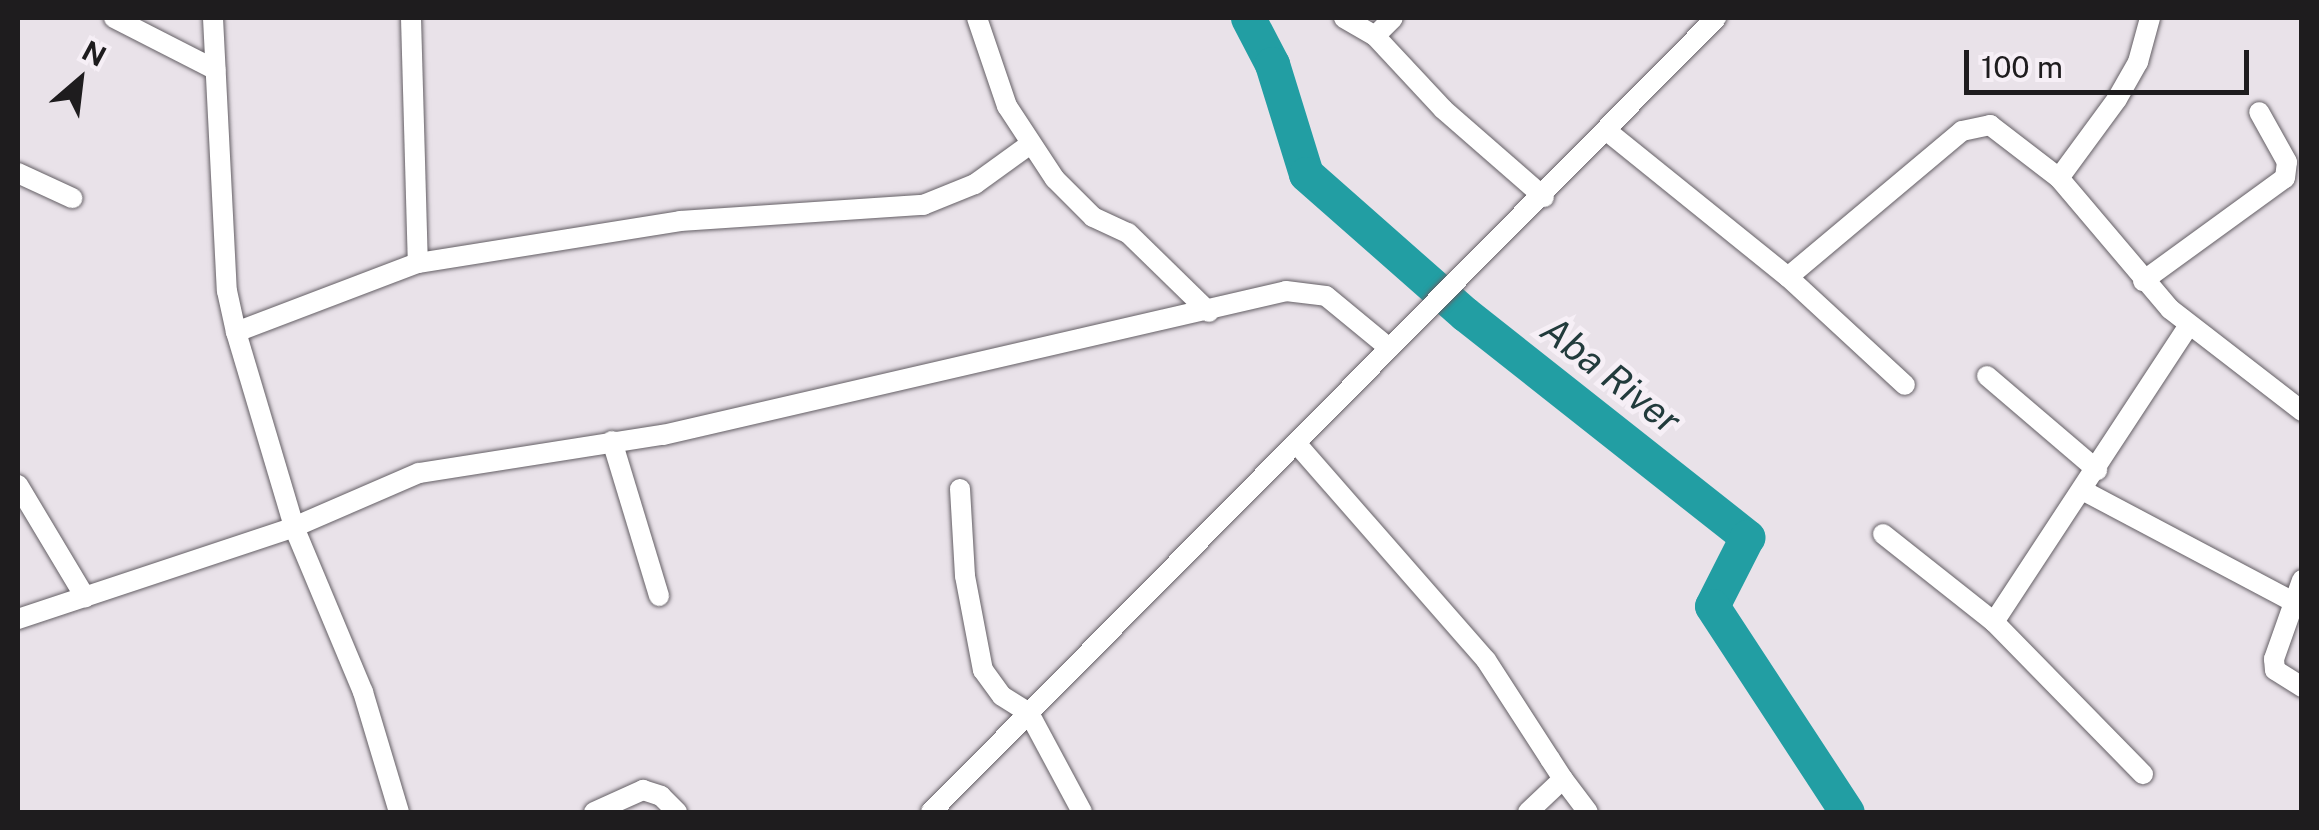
<!DOCTYPE html>
<style>
body{margin:0}
#map{position:relative;width:2319px;height:830px;overflow:hidden;background:#e9e2e9;font-family:"Public Sans",sans-serif}
div>[style]{position:absolute}
[style*='--x']{left:calc(var(--x)*1px);top:calc(var(--y)*1px);width:calc(var(--w)*1px);rotate:calc(var(--a)*1deg)}
.river>*{height:35px;margin:-17.5px;padding:0 17.5px;transform-origin:17.5px;border-radius:17.5px;background:#229ea3}
.roads{filter:drop-shadow(0 0 2px #645f65) drop-shadow(0 0 2px #645f65)}
.minor>*{height:20px;margin:-10px;padding:0 10px;transform-origin:10px;border-radius:10px;background:#fff}
span{translate:-50% -50%;white-space:nowrap;text-align:center;line-height:1.15;-webkit-text-stroke:10px #f6eff6;paint-order:stroke}
.water-label{font-size:38px;color:#223b3c;font-style:italic}
.frame{position:absolute;inset:0;border:20px solid #1e1c1e;pointer-events:none}
.north{position:absolute;left:30px;top:30px;width:100px;height:100px;-webkit-text-stroke:8px #f6eff6;paint-order:stroke;rotate:28deg;font-size:28px;font-weight:700;line-height:40px;text-align:center;color:#1e1c1e}
.north::after{content:'';display:block;margin:auto;width:35px;height:45px;background:#1e1c1e;clip-path:polygon(50% 0,100% 100%,50% 72%,0 100%)}
.scale{position:absolute;left:1964px;top:50px;width:285px;height:45px;box-sizing:border-box;border:5px solid #1e1c1e;border-top:0;padding-left:12px;font-size:30px;line-height:35px;white-space:nowrap;color:#1e1c1e;-webkit-text-stroke:8px #f6eff6;paint-order:stroke}
</style>
<div id="map">
<div class="river">
<i style="--x:1248;--y:18;--w:52;--a:62.4"></i>
<i style="--x:1272;--y:64;--w:115;--a:72.8"></i>
<i style="--x:1306;--y:174;--w:212;--a:41.4"></i>
<i style="--x:1465;--y:314;--w:360;--a:38.3"></i>
<i style="--x:1747;--y:537;--w:77;--a:116.9"></i>
<i style="--x:1712;--y:606;--w:246;--a:56.8"></i>
</div>
<div class="roads">
<div class="minor">
<i style="--x:114;--y:18;--w:114;--a:27"></i>
<i style="--x:213;--y:18;--w:273;--a:87.1"></i>
<i style="--x:227;--y:291;--w:42;--a:77.6"></i>
<i style="--x:236;--y:332;--w:203;--a:73.4"></i>
<i style="--x:294;--y:527;--w:179;--a:67.3"></i>
<i style="--x:363;--y:692;--w:125;--a:73.3"></i>
<i style="--x:411;--y:18;--w:245;--a:88.4"></i>
<i style="--x:977;--y:18;--w:93;--a:71.2"></i>
<i style="--x:1007;--y:106;--w:87;--a:56.7"></i>
<i style="--x:1055;--y:179;--w:54;--a:45"></i>
<i style="--x:1093;--y:217;--w:38;--a:25"></i>
<i style="--x:1128;--y:233;--w:113;--a:44.3"></i>
<i style="--x:1344;--y:18;--w:36;--a:30"></i>
<i style="--x:1375;--y:36;--w:100;--a:47"></i>
<i style="--x:1443;--y:109;--w:134;--a:41.1"></i>
<i style="--x:1375;--y:36;--w:25;--a:-45"></i>
<i style="--x:1607;--y:131;--w:233;--a:38.9"></i>
<i style="--x:1788;--y:277;--w:159;--a:42.7"></i>
<i style="--x:18;--y:173;--w:60;--a:24.8"></i>
<i style="--x:2059;--y:178;--w:98;--a:-53.7"></i>
<i style="--x:2117;--y:99;--w:43;--a:-60.4"></i>
<i style="--x:2138;--y:62;--w:46;--a:-74.7"></i>
<i style="--x:1788;--y:277;--w:227;--a:-40"></i>
<i style="--x:1962;--y:131;--w:29;--a:-12"></i>
<i style="--x:1990;--y:125;--w:87;--a:37.5"></i>
<i style="--x:2059;--y:178;--w:172;--a:49.7"></i>
<i style="--x:2170;--y:309;--w:167;--a:37.7"></i>
<i style="--x:2143;--y:281;--w:175;--a:-36"></i>
<i style="--x:2285;--y:178;--w:16;--a:-83"></i>
<i style="--x:2287;--y:162;--w:57;--a:-119.2"></i>
<i style="--x:236;--y:332;--w:195;--a:-20.8"></i>
<i style="--x:418;--y:263;--w:265;--a:-9.1"></i>
<i style="--x:680;--y:221;--w:244;--a:-3.8"></i>
<i style="--x:923;--y:205;--w:56;--a:-22"></i>
<i style="--x:975;--y:184;--w:67;--a:-35.8"></i>
<i style="--x:1987;--y:376;--w:145;--a:40.5"></i>
<i style="--x:612;--y:441;--w:162;--a:73.1"></i>
<i style="--x:1296;--y:443;--w:288;--a:48.8"></i>
<i style="--x:1486;--y:660;--w:118;--a:57.1"></i>
<i style="--x:1550;--y:759;--w:24;--a:57"></i>
<i style="--x:1563;--y:779;--w:48;--a:136.7"></i>
<i style="--x:18;--y:485;--w:131;--a:59.1"></i>
<i style="--x:960;--y:489;--w:87;--a:86.7"></i>
<i style="--x:965;--y:576;--w:96;--a:79.2"></i>
<i style="--x:983;--y:670;--w:32;--a:54"></i>
<i style="--x:1002;--y:696;--w:32;--a:32"></i>
<i style="--x:1029;--y:713;--w:112;--a:61.8"></i>
<i style="--x:2084;--y:491;--w:235;--a:27.9"></i>
<i style="--x:1883;--y:534;--w:142;--a:38.4"></i>
<i style="--x:1994;--y:622;--w:213;--a:45.6"></i>
<i style="--x:2302;--y:580;--w:84;--a:109.5"></i>
<i style="--x:2274;--y:659;--w:11;--a:85"></i>
<i style="--x:2275;--y:670;--w:32;--a:32"></i>
<i style="--x:18;--y:619;--w:291;--a:-18.4"></i>
<i style="--x:294;--y:527;--w:136;--a:-23.4"></i>
<i style="--x:419;--y:473;--w:247;--a:-8.9"></i>
<i style="--x:663;--y:435;--w:639;--a:-13.01"></i>
<i style="--x:1286;--y:291;--w:40;--a:7.1"></i>
<i style="--x:1326;--y:296;--w:82;--a:39.5"></i>
<i style="--x:1994;--y:622;--w:355;--a:-56.7"></i>
<i style="--x:1563;--y:779;--w:41;--a:52.9"></i>
<i style="--x:594;--y:812;--w:54;--a:-24.2"></i>
<i style="--x:643;--y:790;--w:19;--a:18"></i>
<i style="--x:661;--y:796;--w:23;--a:45"></i>
<i style="--x:931;--y:812;--w:1117;--a:-45.33"></i>
</div>
</div>
<div class="water-label">
<span style="left:1611px;top:375px;rotate:38deg">Aba River</span>
</div>
<div class="frame"></div>
<div class="north">N</div>
<div class="scale">100 m</div>
</div>
